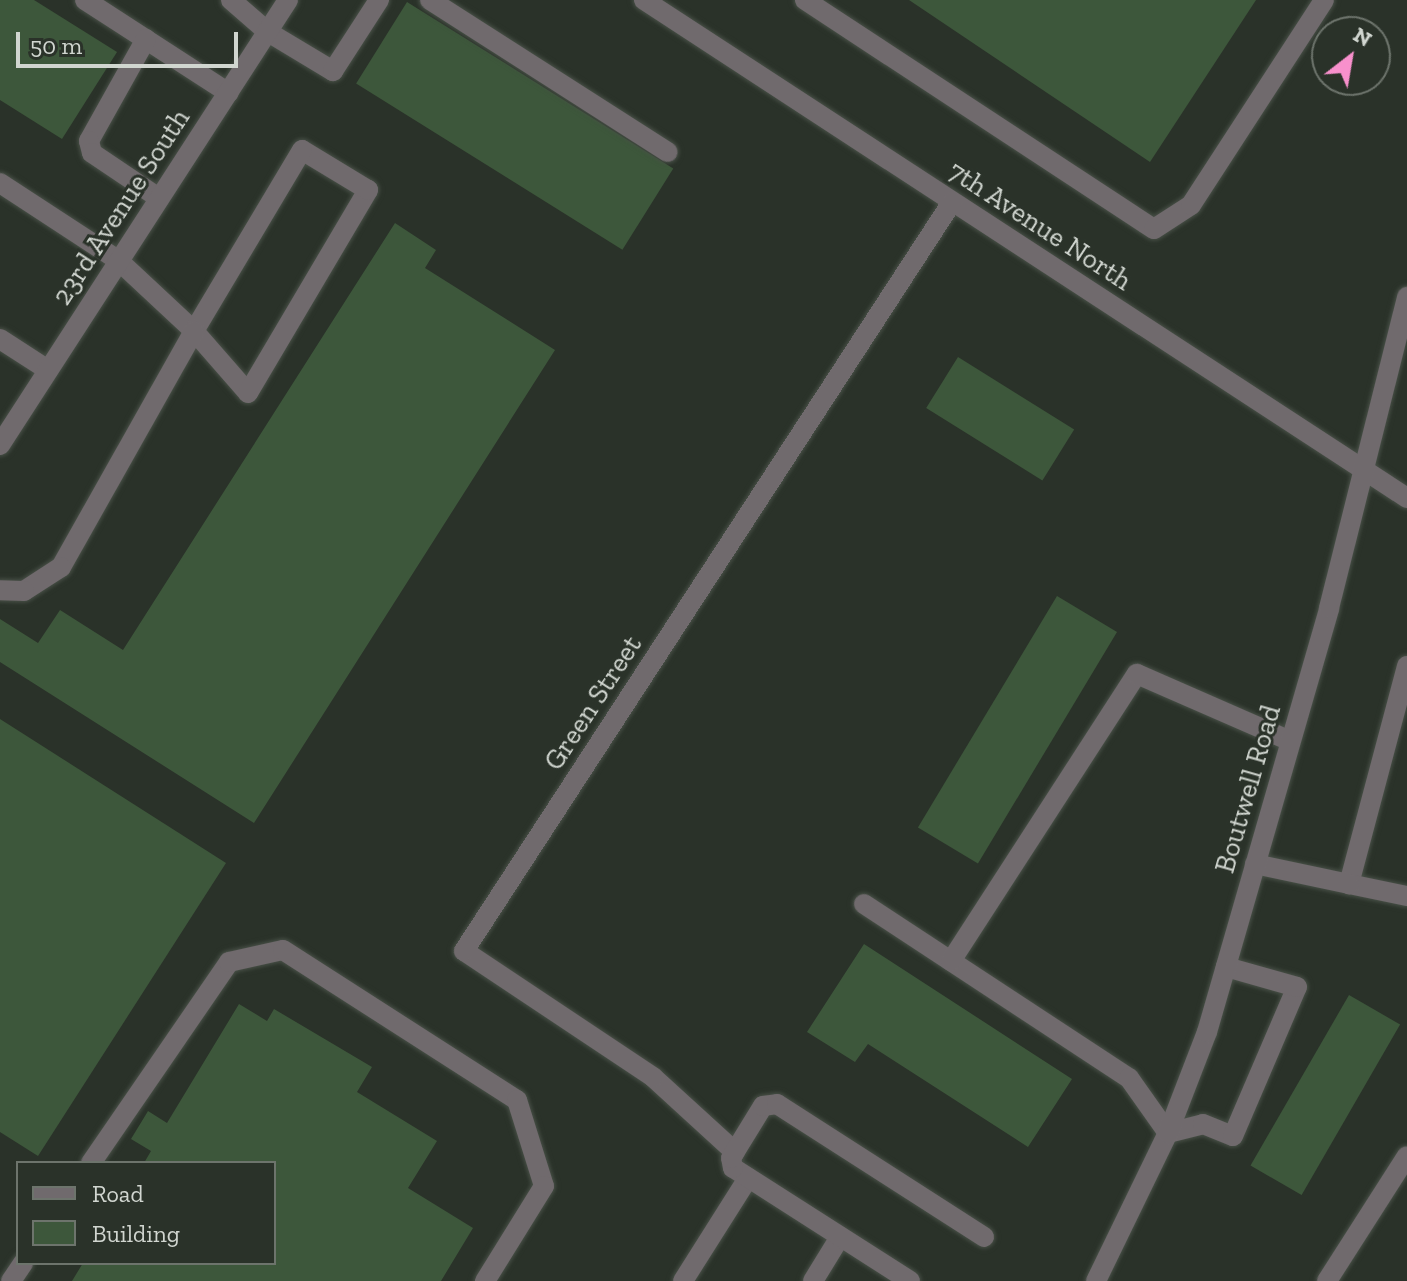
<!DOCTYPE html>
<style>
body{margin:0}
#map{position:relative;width:1407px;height:1281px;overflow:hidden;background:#2a3229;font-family:"Zilla Slab",serif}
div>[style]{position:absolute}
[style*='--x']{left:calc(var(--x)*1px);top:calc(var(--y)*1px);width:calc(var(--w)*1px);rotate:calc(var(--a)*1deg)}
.building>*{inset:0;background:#3d573b;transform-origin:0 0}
.roads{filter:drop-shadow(0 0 2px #485047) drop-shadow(0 0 2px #485047)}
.minor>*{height:20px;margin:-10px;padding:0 10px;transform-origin:10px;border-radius:10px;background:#706a6d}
span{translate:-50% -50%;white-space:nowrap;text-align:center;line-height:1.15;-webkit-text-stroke:6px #2a3229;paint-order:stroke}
.street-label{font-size:28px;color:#d1d6d0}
.legend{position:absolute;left:16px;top:1161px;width:260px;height:104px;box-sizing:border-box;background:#2a3229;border:2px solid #6d746c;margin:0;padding:10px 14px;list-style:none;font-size:24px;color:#d1d6d0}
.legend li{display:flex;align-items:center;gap:16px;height:40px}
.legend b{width:40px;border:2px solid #6d746c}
.north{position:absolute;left:1311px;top:16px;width:80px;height:80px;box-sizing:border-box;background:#2a3229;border:2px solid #6d746c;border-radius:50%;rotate:31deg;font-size:22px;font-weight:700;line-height:32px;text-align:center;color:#d1d6d0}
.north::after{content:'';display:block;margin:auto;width:28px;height:36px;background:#f890cc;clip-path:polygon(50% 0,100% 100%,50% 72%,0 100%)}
.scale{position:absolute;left:16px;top:32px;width:222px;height:36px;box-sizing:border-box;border:4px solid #d1d6d0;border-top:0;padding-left:10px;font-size:24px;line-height:28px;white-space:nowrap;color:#d1d6d0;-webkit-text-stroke:6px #2a3229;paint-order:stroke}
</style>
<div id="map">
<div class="building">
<i style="clip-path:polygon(0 0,34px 0,117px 52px,62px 139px,0 100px)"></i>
<i style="clip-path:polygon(909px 0,1256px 0,1150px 162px)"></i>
<i style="left:407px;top:2px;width:314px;height:96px;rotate:32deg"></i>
<i style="clip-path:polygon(395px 223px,436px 250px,425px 268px,555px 350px,254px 823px,0 662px,0 619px,38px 643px,60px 610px,123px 650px)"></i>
<i style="left:958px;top:357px;width:137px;height:60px;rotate:32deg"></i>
<i style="left:1057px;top:596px;width:70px;height:270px;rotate:31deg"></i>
<i style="clip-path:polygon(0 719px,226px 863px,38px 1156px,0 1132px)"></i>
<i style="clip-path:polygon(864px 944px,1072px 1079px,1028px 1147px,868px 1044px,855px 1062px,807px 1032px)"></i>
<i style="left:1349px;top:995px;width:59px;height:197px;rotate:30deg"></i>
<i style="clip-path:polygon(239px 1004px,267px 1021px,274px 1009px,372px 1067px,357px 1092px,437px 1141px,408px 1188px,473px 1228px,441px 1281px,72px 1281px,83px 1263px,274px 1263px,274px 1163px,144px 1163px,151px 1151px,131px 1139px,148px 1111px,167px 1123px)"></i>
</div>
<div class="roads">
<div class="minor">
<i style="--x:85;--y:0;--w:171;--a:32.9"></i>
<i style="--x:231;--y:0;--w:49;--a:40.9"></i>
<i style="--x:268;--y:32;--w:76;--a:31"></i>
<i style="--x:333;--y:71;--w:85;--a:-57.1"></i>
<i style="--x:430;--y:0;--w:282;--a:32.6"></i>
<i style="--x:644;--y:0;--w:911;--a:33.13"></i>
<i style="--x:805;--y:0;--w:417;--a:33.3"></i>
<i style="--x:1154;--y:229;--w:44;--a:-33"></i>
<i style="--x:1191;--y:205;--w:244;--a:-57"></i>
<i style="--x:146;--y:39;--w:117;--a:119.2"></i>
<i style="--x:89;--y:141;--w:12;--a:76"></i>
<i style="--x:92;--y:153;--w:81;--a:33.9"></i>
<i style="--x:0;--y:183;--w:142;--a:33.2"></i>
<i style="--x:119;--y:261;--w:103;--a:43"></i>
<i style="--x:194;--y:331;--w:82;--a:48.9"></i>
<i style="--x:248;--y:393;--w:236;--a:-59.4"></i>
<i style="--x:368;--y:190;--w:77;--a:-148.8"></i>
<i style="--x:302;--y:150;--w:211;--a:120.8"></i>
<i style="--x:194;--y:331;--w:271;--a:119.4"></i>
<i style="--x:61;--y:567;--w:44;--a:147"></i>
<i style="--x:24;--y:591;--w:24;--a:-178"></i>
<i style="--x:0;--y:339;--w:57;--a:32.9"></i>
<i style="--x:0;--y:445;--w:530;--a:-57.09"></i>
<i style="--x:1407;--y:666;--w:226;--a:104.9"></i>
<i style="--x:1349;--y:884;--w:59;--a:11.7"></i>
<i style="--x:1255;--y:864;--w:96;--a:12"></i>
<i style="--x:864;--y:904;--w:317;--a:33.3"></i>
<i style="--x:1129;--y:1078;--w:67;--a:54.7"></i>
<i style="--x:1168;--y:1133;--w:36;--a:-14"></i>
<i style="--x:1203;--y:1124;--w:32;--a:22"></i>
<i style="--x:1233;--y:1136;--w:162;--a:-66.8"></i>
<i style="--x:1297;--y:987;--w:74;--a:-164.3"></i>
<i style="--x:951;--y:961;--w:342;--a:-57.1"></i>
<i style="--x:1137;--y:674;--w:167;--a:23.6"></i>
<i style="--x:735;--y:1152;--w:111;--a:-137.6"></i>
<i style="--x:653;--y:1077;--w:227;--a:-146.3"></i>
<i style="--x:464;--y:951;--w:894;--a:-56.91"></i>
<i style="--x:91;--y:1163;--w:244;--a:-55.5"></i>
<i style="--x:229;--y:962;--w:55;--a:-12.5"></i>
<i style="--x:283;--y:950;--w:278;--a:32.7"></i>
<i style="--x:517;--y:1100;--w:90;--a:72.6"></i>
<i style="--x:544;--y:1186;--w:112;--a:121.8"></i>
<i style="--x:11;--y:1281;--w:22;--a:-56"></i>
<i style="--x:683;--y:1281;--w:122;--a:-57.7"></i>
<i style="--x:813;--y:1281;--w:52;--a:-58.5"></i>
<i style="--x:910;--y:1281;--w:210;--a:-147.4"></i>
<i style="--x:733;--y:1168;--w:10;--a:-101"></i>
<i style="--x:731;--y:1158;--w:61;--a:-58.4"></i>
<i style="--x:763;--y:1106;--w:14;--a:-8"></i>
<i style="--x:777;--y:1104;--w:246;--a:32.7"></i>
<i style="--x:1096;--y:1281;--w:165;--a:-64.1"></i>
<i style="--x:1168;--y:1133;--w:108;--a:-68.9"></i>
<i style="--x:1207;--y:1032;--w:441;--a:-73.9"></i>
<i style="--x:1329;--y:608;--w:321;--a:-75.9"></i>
<i style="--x:1327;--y:1281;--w:148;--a:-57.4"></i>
</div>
</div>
<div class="street-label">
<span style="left:121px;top:207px;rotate:-57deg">23rd Avenue South</span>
<span style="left:1040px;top:226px;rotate:33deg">7th Avenue North</span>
<span style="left:593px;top:703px;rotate:-57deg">Green Street</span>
<span style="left:1248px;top:789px;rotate:-74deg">Boutwell Road</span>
</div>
<ul class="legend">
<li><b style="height:10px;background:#706a6d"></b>Road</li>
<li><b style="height:22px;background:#3d573b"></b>Building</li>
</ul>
<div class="north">N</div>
<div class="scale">50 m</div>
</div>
